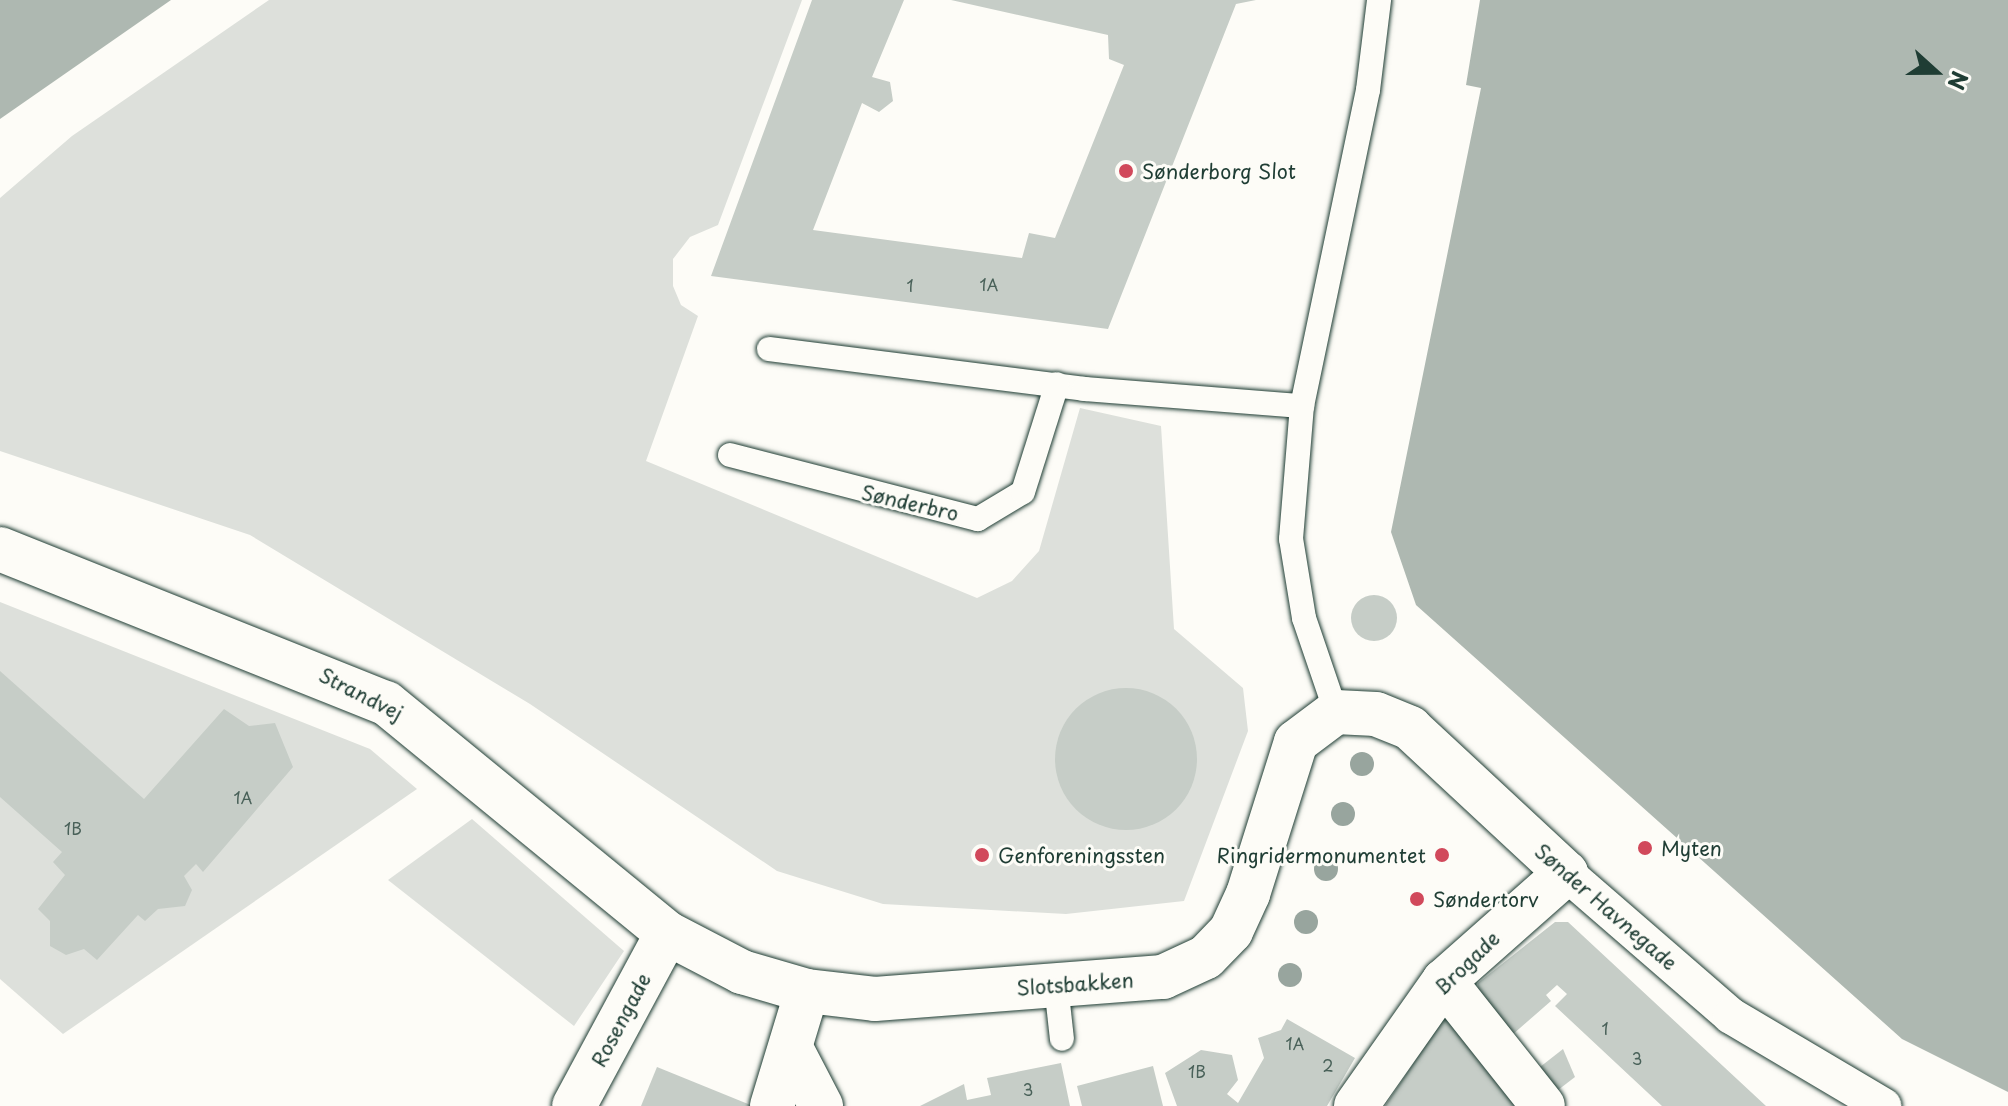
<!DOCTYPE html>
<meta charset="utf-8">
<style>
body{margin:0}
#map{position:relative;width:2008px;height:1106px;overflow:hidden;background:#fdfcf7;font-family:"Playpen Sans",sans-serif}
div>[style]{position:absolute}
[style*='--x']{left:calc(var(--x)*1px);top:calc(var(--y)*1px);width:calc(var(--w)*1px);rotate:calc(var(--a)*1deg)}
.green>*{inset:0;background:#dde0db}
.water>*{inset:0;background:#aeb8b1}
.building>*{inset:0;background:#c6cdc7}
.round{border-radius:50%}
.roads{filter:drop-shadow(0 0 2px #1f3d34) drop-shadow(0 0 2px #1f3d34)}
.service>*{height:24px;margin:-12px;padding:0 12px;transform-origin:12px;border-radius:12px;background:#fdfcf7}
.pedestrian>*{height:36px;margin:-18px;padding:0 18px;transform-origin:18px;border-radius:18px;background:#fdfcf7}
.minor>*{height:44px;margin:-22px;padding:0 22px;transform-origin:22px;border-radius:22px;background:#fdfcf7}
.tertiary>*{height:44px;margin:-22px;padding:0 22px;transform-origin:22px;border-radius:22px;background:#fdfcf7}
.trees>*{width:24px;height:24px;margin:-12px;border-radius:50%;background:#98a59e}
.dots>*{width:22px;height:22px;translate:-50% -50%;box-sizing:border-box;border:4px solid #fdfcf7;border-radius:50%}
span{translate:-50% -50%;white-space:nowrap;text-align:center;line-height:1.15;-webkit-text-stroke:6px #fdfcf7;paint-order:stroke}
.number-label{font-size:16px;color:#496159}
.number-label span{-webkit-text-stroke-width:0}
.poi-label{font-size:20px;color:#1f3d34}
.left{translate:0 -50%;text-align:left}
.right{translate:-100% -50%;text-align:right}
.street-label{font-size:20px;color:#1f3d34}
.north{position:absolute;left:1896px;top:32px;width:80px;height:80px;-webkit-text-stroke:6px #fdfcf7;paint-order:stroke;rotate:111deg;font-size:22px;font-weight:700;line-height:32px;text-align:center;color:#1f3d34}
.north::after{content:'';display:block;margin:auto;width:28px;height:36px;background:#1f3d34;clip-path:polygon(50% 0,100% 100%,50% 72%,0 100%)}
</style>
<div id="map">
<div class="green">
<i style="clip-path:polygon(269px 0,802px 0,718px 225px,690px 237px,673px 259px,673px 286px,681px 305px,698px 316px,646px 461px,977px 598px,1012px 581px,1039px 551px,1080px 408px,1161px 426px,1174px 629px,1243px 688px,1248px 731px,1184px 901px,1066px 914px,883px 904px,777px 871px,530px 704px,250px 535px,0 451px,0 198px,72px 136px)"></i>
<i style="clip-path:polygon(0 602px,370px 749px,417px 789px,63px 1034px,0 979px)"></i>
<i style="clip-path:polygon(472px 819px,624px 951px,574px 1026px,388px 880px)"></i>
</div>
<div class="water">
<i style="clip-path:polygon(0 0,171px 0,0 119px)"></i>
<i style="clip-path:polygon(1480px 0,2008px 0,2008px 1092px,1902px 1039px,1416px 605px,1391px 532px,1481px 88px,1466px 85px)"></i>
</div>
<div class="building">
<i style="clip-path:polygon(812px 0,904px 0,872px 77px,890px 82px,893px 101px,879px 112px,862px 103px,813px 230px,1022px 258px,1029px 233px,1055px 238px,1124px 65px,1109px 59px,1108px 35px,951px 0,1256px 0,1236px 4px,1108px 329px,711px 276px)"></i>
<i class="round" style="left:1351px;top:595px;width:46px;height:46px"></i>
<i style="clip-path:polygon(0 671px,144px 799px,224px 709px,249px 726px,275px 723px,293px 767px,203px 872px,196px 864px,184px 876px,192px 890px,185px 906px,158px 909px,145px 921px,138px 915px,97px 960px,84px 949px,66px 955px,50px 946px,50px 921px,38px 909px,65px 875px,53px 862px,62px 852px,0 797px)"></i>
<i class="round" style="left:1055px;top:688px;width:142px;height:142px"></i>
<i style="clip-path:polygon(1555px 922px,1568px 922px,1766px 1106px,1662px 1106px,1555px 1006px,1567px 994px,1557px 985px,1546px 995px,1551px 1001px,1512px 1035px,1477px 994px,1478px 983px)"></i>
<i style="clip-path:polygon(1454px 1018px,1522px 1106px,1385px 1106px,1443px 1019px)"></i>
<i style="clip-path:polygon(1287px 1019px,1355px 1058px,1327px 1106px,1177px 1106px,1165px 1073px,1201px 1050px,1232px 1055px,1238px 1080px,1227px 1094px,1238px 1103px,1264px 1058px,1258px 1038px,1281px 1030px)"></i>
<i style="clip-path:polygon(1563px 1049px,1575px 1077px,1558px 1090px,1540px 1067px)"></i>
<i style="clip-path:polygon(1061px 1063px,1070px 1106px,920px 1106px,964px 1084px,967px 1100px,991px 1095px,987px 1078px)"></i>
<i style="clip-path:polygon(1153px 1066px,1163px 1106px,1082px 1106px,1077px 1086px)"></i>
<i style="clip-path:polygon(657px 1067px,753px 1106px,641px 1106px)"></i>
</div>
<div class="roads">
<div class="service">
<i style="--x:769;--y:349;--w:318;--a:7.2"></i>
<i style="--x:1084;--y:389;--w:219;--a:4.5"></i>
<i style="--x:730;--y:455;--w:256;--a:14.5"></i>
<i style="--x:978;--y:519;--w:52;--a:-31"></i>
<i style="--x:1023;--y:492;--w:113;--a:-72.5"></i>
<i style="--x:1336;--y:712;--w:99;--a:-108.8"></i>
<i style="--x:1304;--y:618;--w:80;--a:-99.3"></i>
<i style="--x:1291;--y:539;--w:133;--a:-85.3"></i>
<i style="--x:1302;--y:406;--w:323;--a:-78.2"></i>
<i style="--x:1368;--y:90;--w:91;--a:-83"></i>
<i style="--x:1056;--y:985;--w:54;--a:83.7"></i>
</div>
<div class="pedestrian">
<i style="--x:1566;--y:873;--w:218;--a:40.9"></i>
<i style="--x:1731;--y:1016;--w:177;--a:30.6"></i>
</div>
<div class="minor">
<i style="--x:1444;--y:981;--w:159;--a:51.6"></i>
<i style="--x:793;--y:1052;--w:61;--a:62.6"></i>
<i style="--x:574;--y:1106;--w:196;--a:-61.7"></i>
<i style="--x:772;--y:1106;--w:120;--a:-73.1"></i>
<i style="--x:1356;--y:1106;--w:153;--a:-54.9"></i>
<i style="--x:1444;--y:981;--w:163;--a:-41.5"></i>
</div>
<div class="tertiary">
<i style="--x:0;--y:549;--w:416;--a:21.8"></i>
<i style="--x:386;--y:703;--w:363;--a:39.3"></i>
<i style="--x:667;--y:933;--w:85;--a:27.5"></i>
<i style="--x:742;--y:972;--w:68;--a:16.3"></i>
<i style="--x:807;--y:991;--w:68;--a:6.7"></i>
<i style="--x:875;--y:999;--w:289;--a:-4.4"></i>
<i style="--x:1163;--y:977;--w:47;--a:-24.9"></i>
<i style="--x:1206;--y:957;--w:36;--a:-46"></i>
<i style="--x:1231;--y:931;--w:41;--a:-65.3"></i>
<i style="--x:1248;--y:894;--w:159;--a:-72.5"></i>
<i style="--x:1296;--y:742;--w:50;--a:-36.9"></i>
<i style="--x:1336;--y:712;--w:40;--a:2.9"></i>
<i style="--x:1376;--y:714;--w:37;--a:22"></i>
<i style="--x:1410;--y:728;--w:213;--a:42.9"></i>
</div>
</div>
<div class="trees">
<i style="left:1362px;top:764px"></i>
<i style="left:1343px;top:814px"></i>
<i style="left:1326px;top:869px"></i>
<i style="left:1306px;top:922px"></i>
<i style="left:1290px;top:975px"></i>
</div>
<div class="dots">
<i style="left:1126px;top:171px;background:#d1495b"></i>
<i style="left:1645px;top:848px;background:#d1495b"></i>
<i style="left:982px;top:855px;background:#d1495b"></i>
<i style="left:1442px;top:855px;background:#d1495b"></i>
<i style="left:1417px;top:899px;background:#d1495b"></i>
</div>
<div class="number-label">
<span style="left:989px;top:284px">1A</span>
<span style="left:910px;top:285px">1</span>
<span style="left:243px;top:797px">1A</span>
<span style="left:73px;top:828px">1B</span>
<span style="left:1605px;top:1028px">1</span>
<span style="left:1295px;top:1043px">1A</span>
<span style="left:1637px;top:1058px">3</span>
<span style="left:1328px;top:1065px">2</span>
<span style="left:1197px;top:1071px">1B</span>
<span style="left:1028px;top:1089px">3</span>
</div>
<div class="poi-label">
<span class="left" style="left:1142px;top:171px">Sønderborg Slot</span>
<span class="left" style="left:1661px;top:848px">Myten</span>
<span class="left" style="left:998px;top:855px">Genforeningssten</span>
<span class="right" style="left:1426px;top:855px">Ringridermonumentet</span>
<span class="left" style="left:1433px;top:899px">Søndertorv</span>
</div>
<div class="street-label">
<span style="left:910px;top:503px;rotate:13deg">Sønderbro</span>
<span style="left:361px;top:694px;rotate:27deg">Strandvej</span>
<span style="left:1606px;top:907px;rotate:41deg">Sønder Havnegade</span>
<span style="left:1467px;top:963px;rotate:-44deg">Brogade</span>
<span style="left:1075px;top:984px;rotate:-4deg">Slotsbakken</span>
<span style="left:621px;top:1020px;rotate:-62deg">Rosengade</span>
</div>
<div class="north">N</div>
</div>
